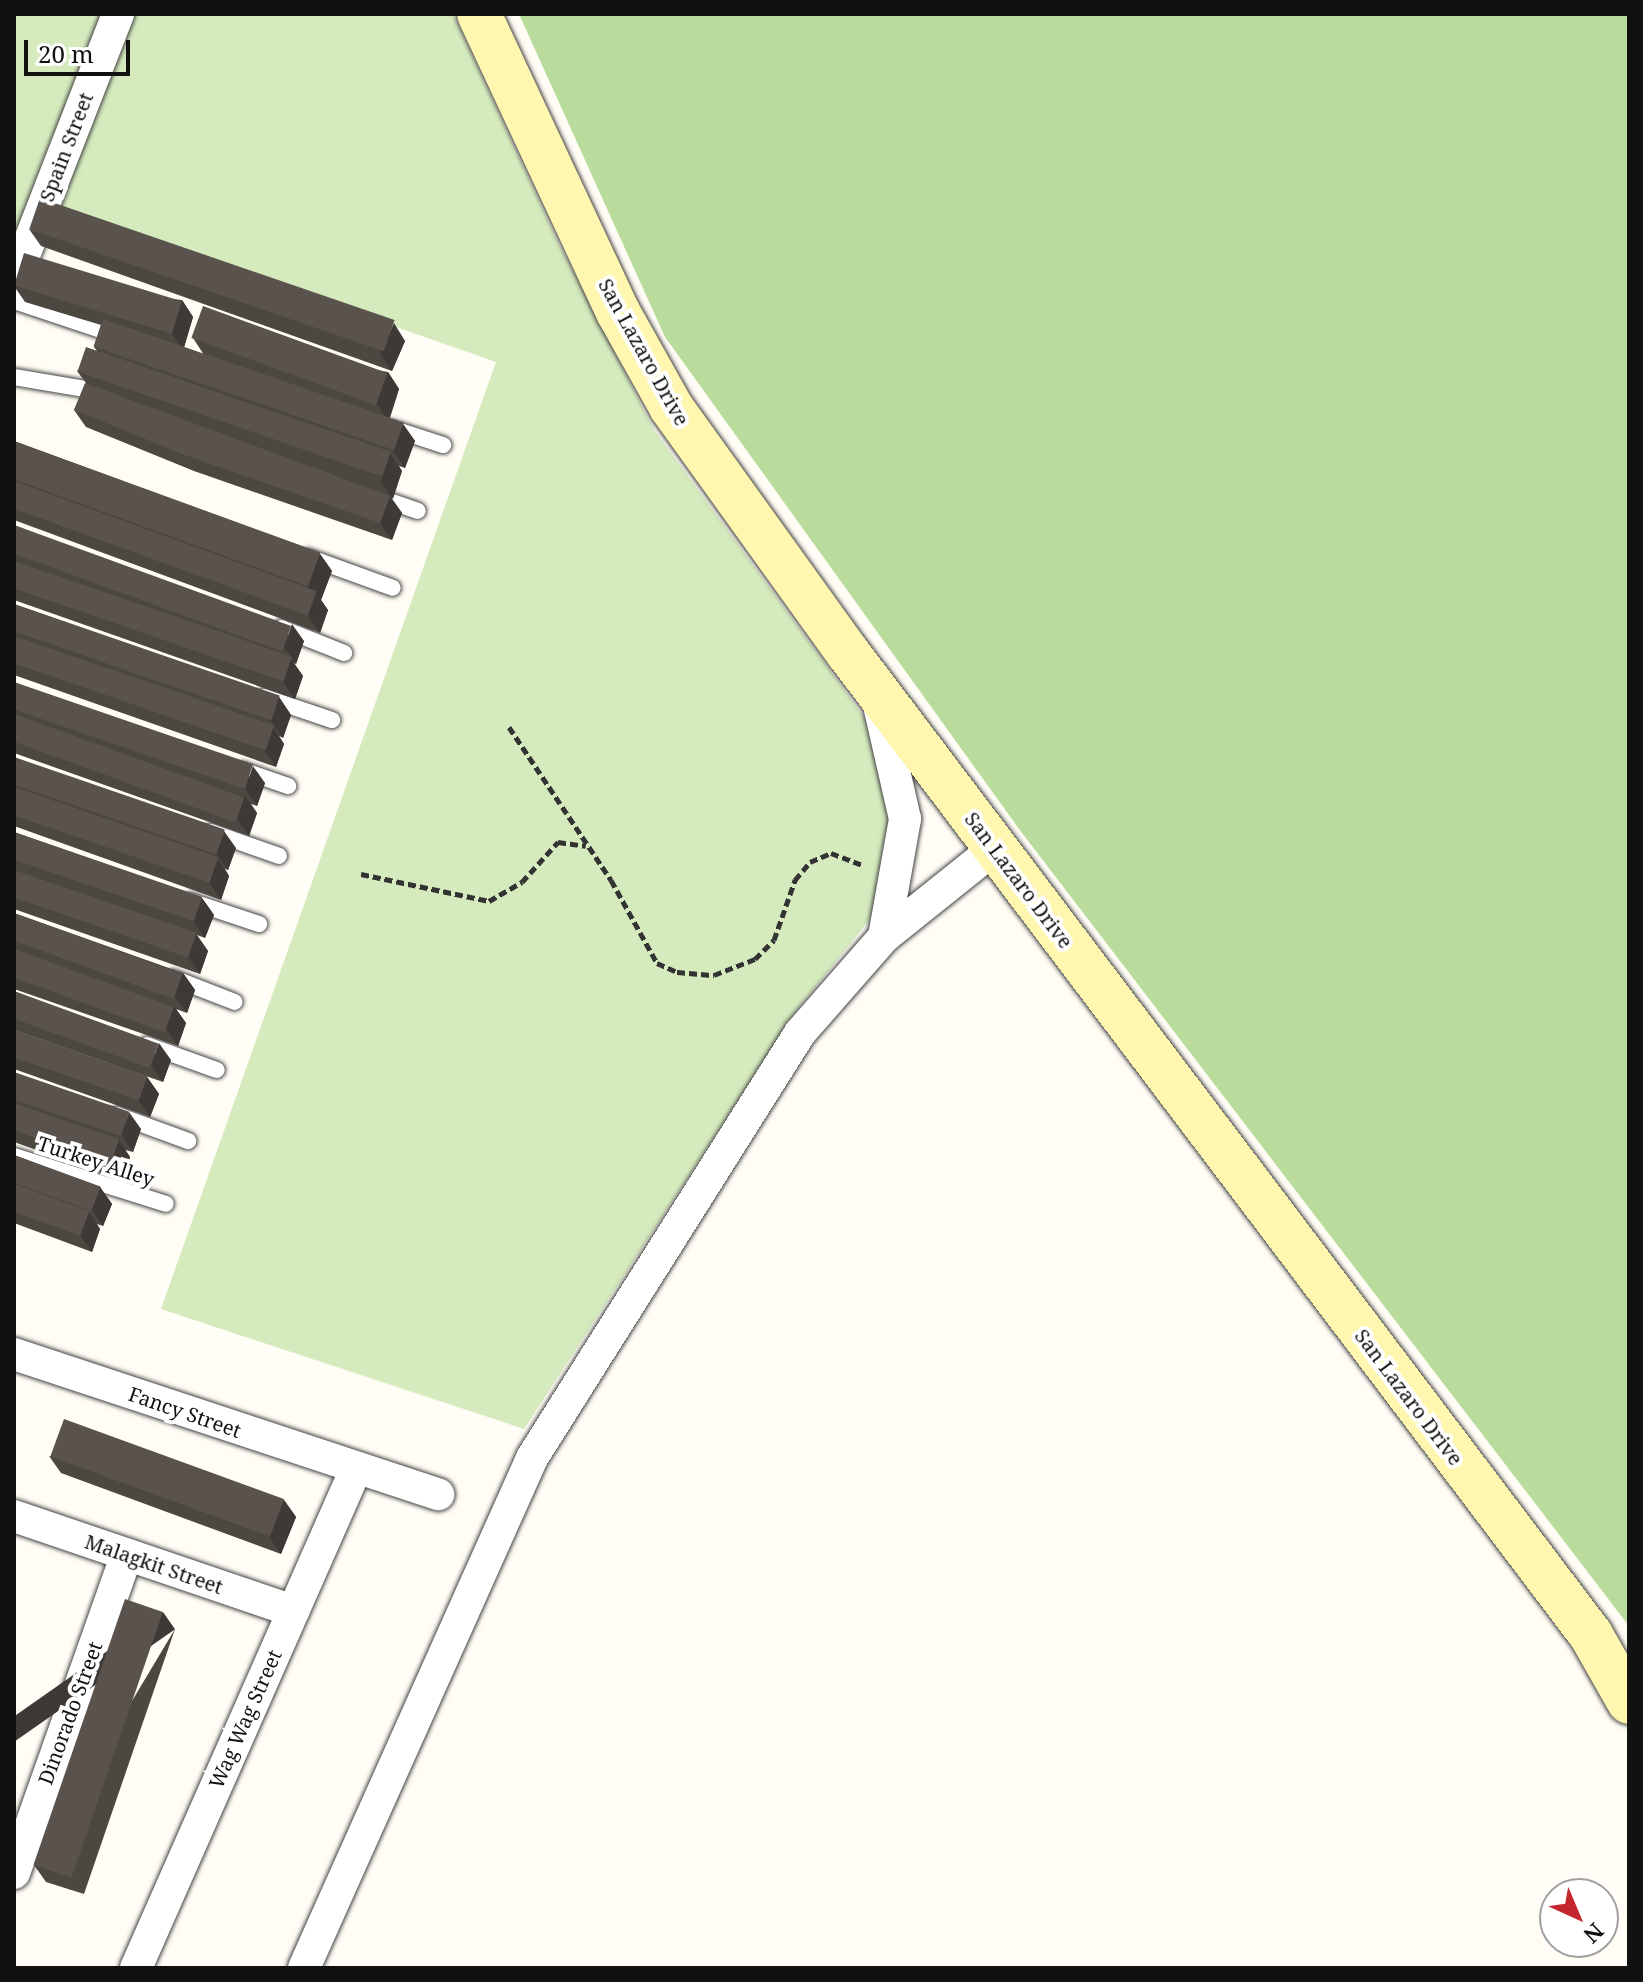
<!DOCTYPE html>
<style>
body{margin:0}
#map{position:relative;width:1643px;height:1982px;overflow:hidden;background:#fffdf5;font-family:"Noto Serif",serif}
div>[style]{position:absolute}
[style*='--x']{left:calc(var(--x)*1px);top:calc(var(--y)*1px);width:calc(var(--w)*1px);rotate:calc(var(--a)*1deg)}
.green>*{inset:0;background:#d5ebbd}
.forest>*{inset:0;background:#b9dc9c}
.path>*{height:5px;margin-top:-2.5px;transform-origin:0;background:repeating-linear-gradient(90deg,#333 0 8px,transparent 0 12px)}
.roads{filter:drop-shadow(0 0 2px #444) drop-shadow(0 0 2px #444)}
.lane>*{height:16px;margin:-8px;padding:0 8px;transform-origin:8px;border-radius:8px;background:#fff}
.street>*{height:32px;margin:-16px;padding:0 16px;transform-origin:16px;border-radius:16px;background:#fff}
.secondary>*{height:44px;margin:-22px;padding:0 22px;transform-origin:22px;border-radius:22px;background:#fff6b0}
.wall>*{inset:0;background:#4d4742}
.shaded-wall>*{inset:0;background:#3f3936;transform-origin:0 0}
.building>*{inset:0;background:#5a524d;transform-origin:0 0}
span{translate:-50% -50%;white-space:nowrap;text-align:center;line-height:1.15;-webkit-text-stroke:8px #fff;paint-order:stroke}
.street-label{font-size:20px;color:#111}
.frame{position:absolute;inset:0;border:16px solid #111;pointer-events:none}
.north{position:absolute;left:1539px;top:1878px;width:80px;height:80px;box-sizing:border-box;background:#fff;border:2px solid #a0a0a0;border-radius:50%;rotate:136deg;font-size:22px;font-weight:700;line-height:32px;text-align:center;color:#111}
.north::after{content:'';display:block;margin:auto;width:28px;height:36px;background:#c4262e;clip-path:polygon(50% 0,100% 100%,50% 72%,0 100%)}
.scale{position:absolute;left:24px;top:40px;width:106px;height:36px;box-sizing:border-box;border:4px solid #111;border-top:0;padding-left:10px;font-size:24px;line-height:28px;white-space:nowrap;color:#111;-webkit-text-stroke:6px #fff;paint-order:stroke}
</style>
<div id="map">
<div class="green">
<i style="clip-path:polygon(14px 14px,101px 14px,14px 248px)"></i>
<i style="clip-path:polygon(134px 14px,453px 14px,558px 242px,654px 430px,870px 725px,899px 826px,870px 919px,796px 1011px,524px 1429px,161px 1309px,496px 362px,59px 209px)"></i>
</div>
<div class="forest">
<i style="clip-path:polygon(519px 14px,1629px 14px,1629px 1626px,1019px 829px,665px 337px)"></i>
</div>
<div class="path">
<i style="--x:509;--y:727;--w:184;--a:56.3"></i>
<i style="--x:611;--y:880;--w:95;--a:61"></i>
<i style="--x:657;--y:963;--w:22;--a:24"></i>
<i style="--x:677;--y:972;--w:37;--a:5"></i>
<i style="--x:714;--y:975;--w:44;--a:-21.3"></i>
<i style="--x:755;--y:959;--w:27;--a:-45"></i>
<i style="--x:774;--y:940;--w:64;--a:-70.7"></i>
<i style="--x:795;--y:880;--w:23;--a:-50"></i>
<i style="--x:810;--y:862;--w:23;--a:-23"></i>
<i style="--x:831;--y:853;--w:34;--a:21"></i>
<i style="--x:361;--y:874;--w:131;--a:11.9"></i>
<i style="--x:489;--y:901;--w:38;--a:-30"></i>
<i style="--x:522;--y:882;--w:54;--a:-48"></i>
<i style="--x:558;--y:842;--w:28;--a:8"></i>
</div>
<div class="roads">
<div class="lane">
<i style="--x:14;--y:301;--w:111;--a:18.4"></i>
<i style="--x:14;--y:377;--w:90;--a:9.6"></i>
<i style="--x:391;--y:428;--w:55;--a:18.1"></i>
<i style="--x:378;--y:497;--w:42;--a:19.3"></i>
<i style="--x:308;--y:557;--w:90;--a:20"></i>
<i style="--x:281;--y:628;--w:68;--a:21.6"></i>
<i style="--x:264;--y:697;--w:72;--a:18.7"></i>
<i style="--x:242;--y:770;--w:49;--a:19.2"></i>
<i style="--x:211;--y:832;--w:72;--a:19.4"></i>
<i style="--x:190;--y:901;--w:73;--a:18.4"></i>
<i style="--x:173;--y:978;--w:66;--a:21.2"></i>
<i style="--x:147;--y:1045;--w:74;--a:19.7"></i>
<i style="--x:117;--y:1115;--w:76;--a:20.1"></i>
<i style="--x:14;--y:1156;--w:159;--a:17.5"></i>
</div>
<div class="street">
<i style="--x:14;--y:281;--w:287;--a:-68.7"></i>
<i style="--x:878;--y:701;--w:121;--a:77.1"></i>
<i style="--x:905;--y:819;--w:120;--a:100.1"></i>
<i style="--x:14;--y:1354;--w:447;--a:18.3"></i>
<i style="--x:14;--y:1516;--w:295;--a:18.8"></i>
<i style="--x:14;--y:1873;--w:338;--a:-70.5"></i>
<i style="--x:136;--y:1968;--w:543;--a:-66.22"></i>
<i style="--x:304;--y:1968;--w:559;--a:-65.91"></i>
<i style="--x:532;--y:1458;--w:502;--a:-57.76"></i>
<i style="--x:800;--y:1033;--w:128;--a:-48.8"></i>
<i style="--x:884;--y:937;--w:142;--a:-38.7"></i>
</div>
<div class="secondary">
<i style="--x:479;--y:14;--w:329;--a:65"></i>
<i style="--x:618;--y:312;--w:109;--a:60.8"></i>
<i style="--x:671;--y:407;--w:303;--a:54.3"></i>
<i style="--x:848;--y:653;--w:1231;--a:52.89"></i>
<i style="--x:1591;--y:1635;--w:77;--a:60.4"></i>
</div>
</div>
<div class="wall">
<i style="clip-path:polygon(29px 229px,405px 341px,392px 371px,41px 246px)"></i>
<i style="clip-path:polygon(14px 282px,182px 300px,193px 317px,184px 348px,204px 355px,193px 338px,388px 372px,399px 389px,389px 419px,403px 424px,415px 441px,405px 468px,399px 466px,402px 471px,392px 499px,402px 513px,392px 540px,194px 471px,86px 427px,74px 410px,86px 383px,77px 371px,97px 351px,94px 347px,101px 325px,25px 302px,14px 286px)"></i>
<i style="clip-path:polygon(14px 441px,320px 554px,332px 571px,321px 600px,328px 610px,320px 633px,14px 520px)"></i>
<i style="clip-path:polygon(14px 525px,304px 641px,296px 664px,294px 663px,303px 676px,295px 699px,14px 600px)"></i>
<i style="clip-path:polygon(14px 604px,279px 697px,291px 715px,283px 738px,279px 736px,284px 744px,276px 767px,14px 675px)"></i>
<i style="clip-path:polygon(14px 682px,265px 783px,257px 806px,251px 804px,257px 813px,249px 836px,14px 753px)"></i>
<i style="clip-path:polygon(14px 757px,236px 848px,228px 870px,225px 869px,229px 876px,221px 900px,14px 826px)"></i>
<i style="clip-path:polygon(14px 832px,202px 898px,214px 915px,205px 938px,197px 935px,208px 951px,200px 974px,14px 909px)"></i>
<i style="clip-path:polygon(14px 913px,183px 973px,195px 990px,187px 1013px,176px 1009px,186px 1023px,178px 1046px,14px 989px)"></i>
<i style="clip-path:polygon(14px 991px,171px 1060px,163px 1082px,14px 1030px)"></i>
<i style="clip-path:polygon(14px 1030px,147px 1077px,159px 1094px,150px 1117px,14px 1069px)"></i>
<i style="clip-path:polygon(14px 1072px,141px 1129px,133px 1152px,125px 1150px,130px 1157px,123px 1181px,14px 1142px)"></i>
<i style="clip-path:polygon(14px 1155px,100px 1187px,112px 1204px,103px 1226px,97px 1224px,100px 1229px,92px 1252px,14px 1223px)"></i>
<i style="clip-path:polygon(49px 1456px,284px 1500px,296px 1517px,281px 1554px,61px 1473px)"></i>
<i style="clip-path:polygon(175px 1629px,84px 1894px,46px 1882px,34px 1865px)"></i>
</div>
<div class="shaded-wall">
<i style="clip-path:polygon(182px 300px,193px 317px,183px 350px,171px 333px)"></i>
<i style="clip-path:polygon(394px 323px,405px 341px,392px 371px,380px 354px)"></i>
<i style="clip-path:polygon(388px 372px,399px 389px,389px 421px,377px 404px)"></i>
<i style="clip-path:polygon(403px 424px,415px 441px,405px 468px,393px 451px)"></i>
<i style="clip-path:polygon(390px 454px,402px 471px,393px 499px,381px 482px)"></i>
<i style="clip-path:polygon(390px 496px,402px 513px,392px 540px,380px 523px)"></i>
<i style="clip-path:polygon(320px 554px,332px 571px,321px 600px,328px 610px,320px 633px,308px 616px,314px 598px,307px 588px)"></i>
<i style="clip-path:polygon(292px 624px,304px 641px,296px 664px,284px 647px)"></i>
<i style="clip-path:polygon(291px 659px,303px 676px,295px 699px,283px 682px)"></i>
<i style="clip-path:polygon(279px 697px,291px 715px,283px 738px,271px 721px)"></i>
<i style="clip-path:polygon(273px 727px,284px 744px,276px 767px,264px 750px)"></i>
<i style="clip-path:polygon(253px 766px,265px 783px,257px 806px,245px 789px)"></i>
<i style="clip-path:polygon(245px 796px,257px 813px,249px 836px,237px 819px)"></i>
<i style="clip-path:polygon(224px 831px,236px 848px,228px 870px,216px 853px)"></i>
<i style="clip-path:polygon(218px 859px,229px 876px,221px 900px,209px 882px)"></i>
<i style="clip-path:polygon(202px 898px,214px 915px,205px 938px,193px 921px)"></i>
<i style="clip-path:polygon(196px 934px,208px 951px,200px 974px,188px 957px)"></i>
<i style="clip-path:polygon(183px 973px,195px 990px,187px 1013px,175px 996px)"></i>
<i style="clip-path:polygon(174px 1006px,186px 1023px,178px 1046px,166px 1029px)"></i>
<i style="clip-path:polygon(159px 1043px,171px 1060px,163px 1082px,151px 1065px)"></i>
<i style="clip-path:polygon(147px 1077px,159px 1094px,150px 1117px,138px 1100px)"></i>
<i style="clip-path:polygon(129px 1112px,141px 1129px,133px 1152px,121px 1135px)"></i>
<i style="clip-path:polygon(119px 1140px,130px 1157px,123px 1181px,111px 1163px)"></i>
<i style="clip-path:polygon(100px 1187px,112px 1204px,103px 1226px,91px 1209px)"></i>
<i style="clip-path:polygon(89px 1212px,100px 1229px,92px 1252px,80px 1235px)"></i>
<i style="clip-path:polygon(284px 1500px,296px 1517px,281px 1554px,269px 1537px)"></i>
<i style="left:163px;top:1612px;width:21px;height:280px;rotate:55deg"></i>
</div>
<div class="building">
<i style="left:40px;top:198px;width:375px;height:33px;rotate:19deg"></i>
<i style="left:24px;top:253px;width:165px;height:34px;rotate:17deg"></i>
<i style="left:203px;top:306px;width:196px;height:34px;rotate:20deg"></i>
<i style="left:103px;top:319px;width:318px;height:29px;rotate:19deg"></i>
<i style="left:86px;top:347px;width:322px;height:26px;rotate:19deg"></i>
<i style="clip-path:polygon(85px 383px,390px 496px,380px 523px,182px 454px,74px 410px)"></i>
<i style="left:14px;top:441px;width:326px;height:36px;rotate:20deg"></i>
<i style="left:14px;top:481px;width:322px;height:26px;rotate:20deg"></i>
<i style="left:14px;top:525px;width:295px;height:27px;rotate:20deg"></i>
<i style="left:14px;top:561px;width:294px;height:26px;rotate:19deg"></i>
<i style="left:14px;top:604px;width:281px;height:26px;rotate:19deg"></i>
<i style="left:14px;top:636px;width:275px;height:26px;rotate:19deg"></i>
<i style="left:14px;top:682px;width:253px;height:26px;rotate:19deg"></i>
<i style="left:14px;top:714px;width:245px;height:26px;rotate:20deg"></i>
<i style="left:14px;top:757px;width:223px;height:26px;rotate:19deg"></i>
<i style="left:14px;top:787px;width:216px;height:27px;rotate:19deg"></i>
<i style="left:14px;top:832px;width:199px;height:26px;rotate:19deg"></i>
<i style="left:14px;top:870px;width:193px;height:26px;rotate:19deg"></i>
<i style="left:14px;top:913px;width:179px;height:26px;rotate:20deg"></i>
<i style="left:14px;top:949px;width:170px;height:27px;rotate:20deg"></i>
<i style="left:14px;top:991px;width:154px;height:26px;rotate:20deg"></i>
<i style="left:14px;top:1030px;width:141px;height:26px;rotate:19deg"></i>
<i style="left:14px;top:1072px;width:122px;height:26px;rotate:19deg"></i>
<i style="left:14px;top:1103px;width:111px;height:26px;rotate:19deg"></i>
<i style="left:14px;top:1155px;width:92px;height:26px;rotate:20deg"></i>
<i style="left:14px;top:1184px;width:80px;height:26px;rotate:20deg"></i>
<i style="left:64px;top:1419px;width:234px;height:40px;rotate:20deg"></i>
<i style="left:125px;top:1599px;width:40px;height:281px;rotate:19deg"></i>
</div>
<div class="street-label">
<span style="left:66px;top:147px;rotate:-69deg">Spain Street</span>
<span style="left:644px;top:352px;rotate:61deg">San Lazaro Drive</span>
<span style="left:1019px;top:880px;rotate:53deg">San Lazaro Drive</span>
<span style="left:96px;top:1161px;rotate:18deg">Turkey Alley</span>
<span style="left:1409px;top:1397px;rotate:53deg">San Lazaro Drive</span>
<span style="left:185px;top:1412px;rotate:19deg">Fancy Street</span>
<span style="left:154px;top:1564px;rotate:19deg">Malagkit Street</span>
<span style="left:70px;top:1713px;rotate:-70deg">Dinorado Street</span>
<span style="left:245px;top:1719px;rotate:-66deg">Wag Wag Street</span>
</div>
<div class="frame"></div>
<div class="north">N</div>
<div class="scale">20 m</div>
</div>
